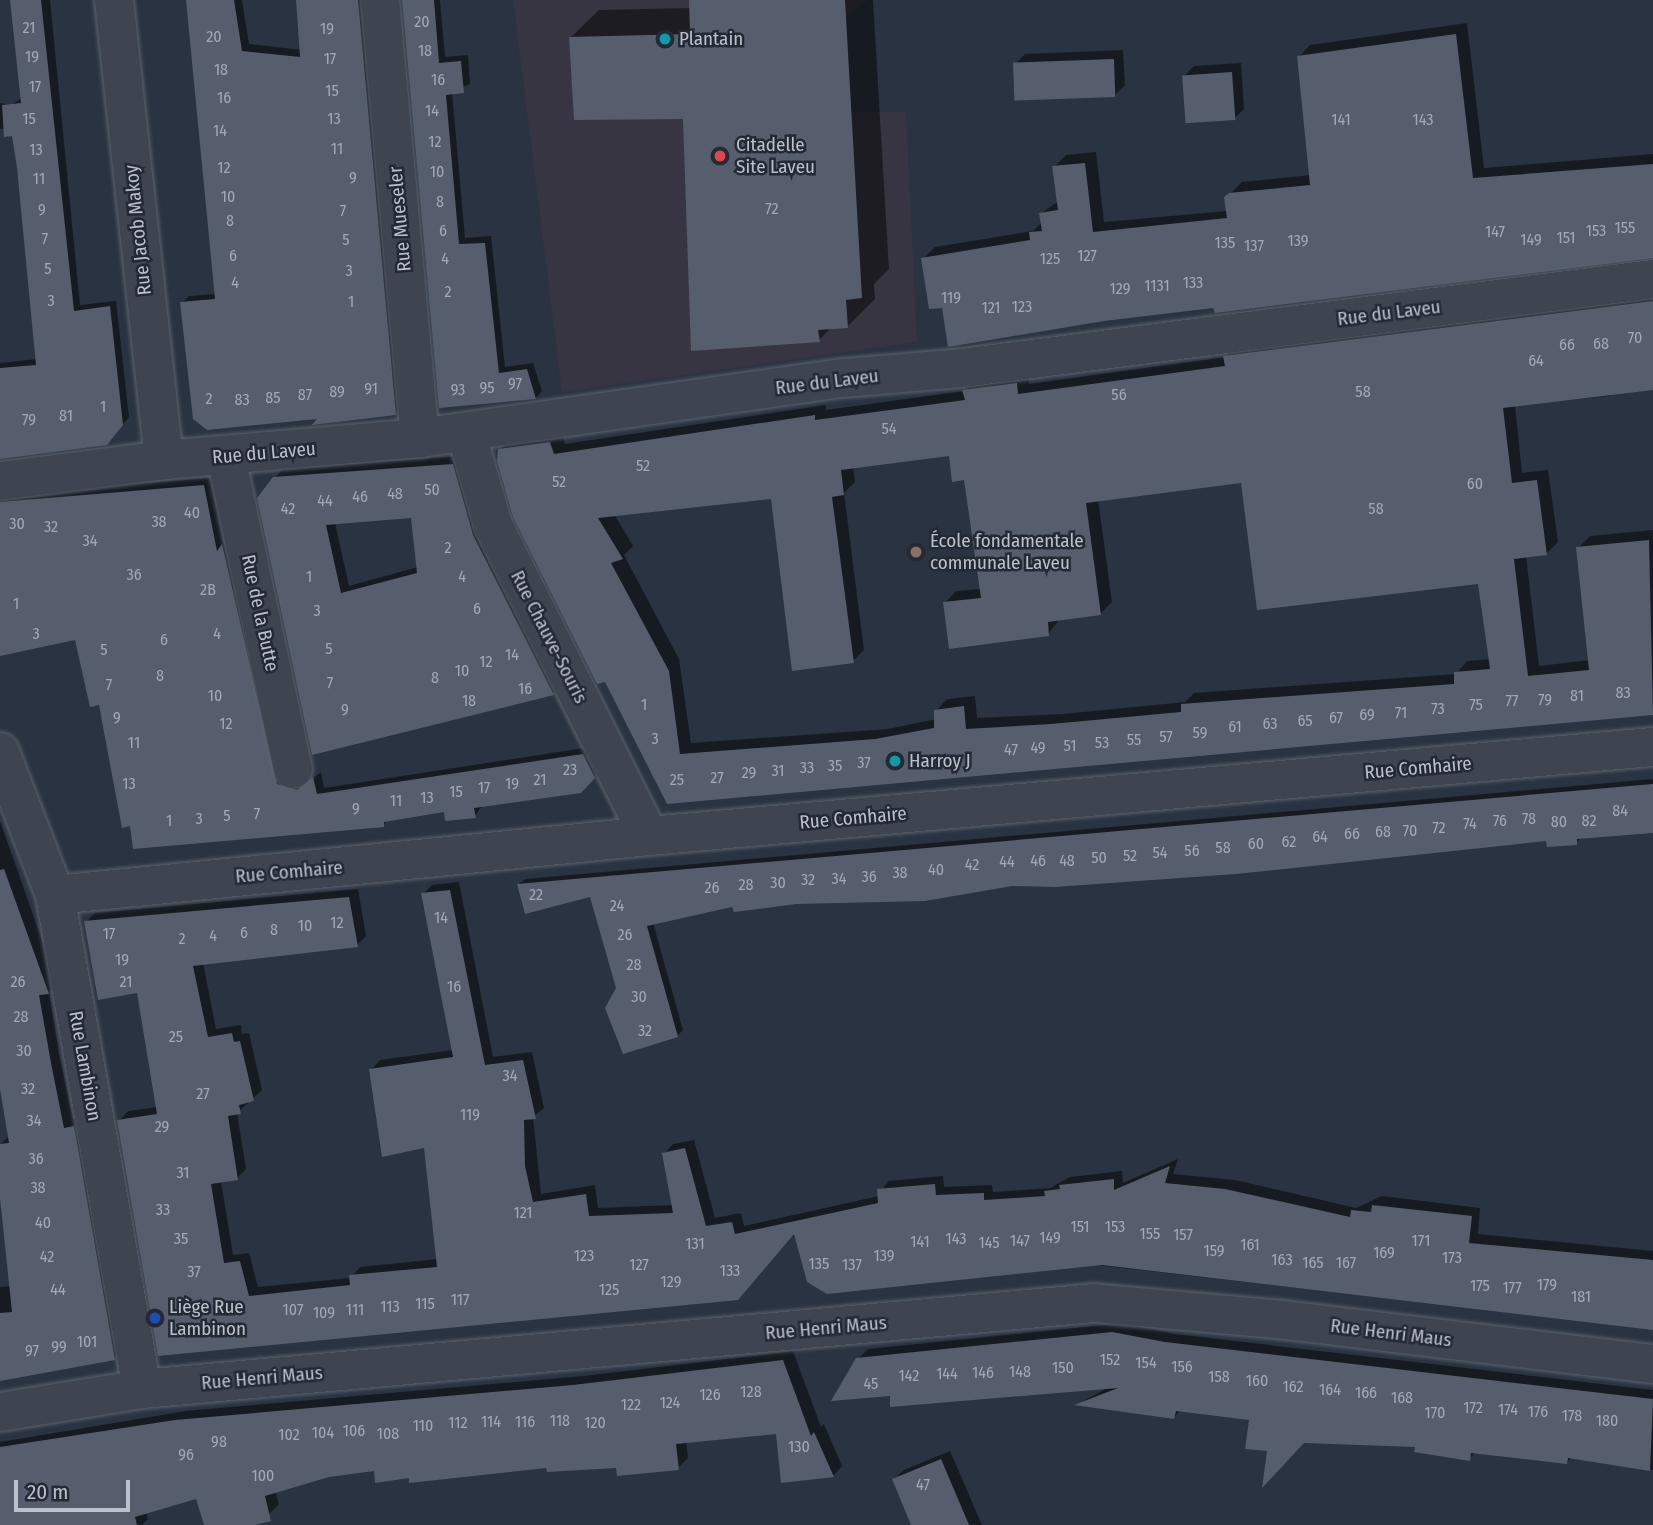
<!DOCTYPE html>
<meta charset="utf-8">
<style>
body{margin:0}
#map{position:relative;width:1653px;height:1525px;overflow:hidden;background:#2a3341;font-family:"Fira Sans Condensed",sans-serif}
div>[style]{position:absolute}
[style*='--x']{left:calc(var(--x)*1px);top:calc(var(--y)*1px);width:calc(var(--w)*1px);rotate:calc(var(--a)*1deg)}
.medical>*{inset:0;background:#383542}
.shadow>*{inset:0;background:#0007}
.building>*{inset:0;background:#565e6e;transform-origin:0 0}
.roads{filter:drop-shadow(0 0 2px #5c636e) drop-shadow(0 0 2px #5c636e)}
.street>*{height:38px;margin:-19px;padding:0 19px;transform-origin:19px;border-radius:19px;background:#3e4551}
.dots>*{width:19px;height:19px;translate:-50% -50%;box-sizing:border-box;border:4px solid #232a36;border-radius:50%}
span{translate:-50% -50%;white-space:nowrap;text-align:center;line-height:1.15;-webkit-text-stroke:5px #232a36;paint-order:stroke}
.number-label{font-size:16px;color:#a2a8b4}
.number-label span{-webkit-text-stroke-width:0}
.poi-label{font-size:19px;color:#bbc0cb}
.left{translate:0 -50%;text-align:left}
.street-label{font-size:19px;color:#bbc0cb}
.scale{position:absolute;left:14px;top:1480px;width:116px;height:32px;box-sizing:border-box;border:4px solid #bbc0cb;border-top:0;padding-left:9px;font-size:21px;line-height:24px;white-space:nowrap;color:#bbc0cb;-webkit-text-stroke:5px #232a36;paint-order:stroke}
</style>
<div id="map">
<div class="medical">
<i style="clip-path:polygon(513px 0,868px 0,845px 19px,848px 112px,906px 112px,917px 342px,562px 392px)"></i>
</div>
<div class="shadow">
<i style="clip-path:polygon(12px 0,50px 0,80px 305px,116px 301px,129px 417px,113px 436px,0 458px,0 363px,37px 359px,13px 128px,0 129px,0 103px,11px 105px,22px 98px)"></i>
<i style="clip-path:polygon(188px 0,242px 0,249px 44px,302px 50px,298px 0,365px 0,402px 406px,395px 413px,321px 417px,182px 303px,189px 296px,216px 294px)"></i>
<i style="clip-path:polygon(404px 0,440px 0,445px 57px,468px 55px,470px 84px,452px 92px,465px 238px,491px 236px,505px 367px,533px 363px,542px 391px,536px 398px,441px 407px)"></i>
<i style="clip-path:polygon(691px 0,873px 0,889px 269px,874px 284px,875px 299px,847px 327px,831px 328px,819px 340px,685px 117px,571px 37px,599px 10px,691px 8px)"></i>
<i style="clip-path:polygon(1467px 23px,1484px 168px,1653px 154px,1653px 257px,1215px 306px,944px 306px,923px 259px,935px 247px,1033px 231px,1042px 222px,1040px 214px,1059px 201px,1054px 167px,1066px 155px,1096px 152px,1104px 222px,1227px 211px,1226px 198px,1242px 182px,1311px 175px,1299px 57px,1310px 45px)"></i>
<i style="clip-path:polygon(1123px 50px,1125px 85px,1115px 95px,1015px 64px,1025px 54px)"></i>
<i style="clip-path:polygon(1241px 63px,1244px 109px,1234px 119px,1184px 76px,1194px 66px)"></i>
<i style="clip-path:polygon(evenodd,1653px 292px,1653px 375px,1622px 384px,1610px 396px,1515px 405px,1522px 473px,1548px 470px,1558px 542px,1546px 554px,1526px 556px,1539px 666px,1590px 660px,1578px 548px,1590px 536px,1653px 530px,1653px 713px,668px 802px,500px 450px,511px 438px,561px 431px,565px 444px,826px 405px,826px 410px,964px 391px,975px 379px,1028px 373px,1029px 384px,1225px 357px,1237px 346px,1653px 292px,951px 454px,965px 478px,981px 589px,956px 591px,945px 603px,1048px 634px,1060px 619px,1100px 614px,1112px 602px,1098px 499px,1243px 481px,1479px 582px,1490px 659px,1467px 661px,1456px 674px,1194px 693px,1185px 702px,1063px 714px,977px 718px,975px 696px,947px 699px,936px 711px,936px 719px,888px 729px,691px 743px,679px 659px,624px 555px,633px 546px,614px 514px,772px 497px,853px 661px,864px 650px,844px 493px,855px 482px,853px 467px,951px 454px)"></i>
<i style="clip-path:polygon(evenodd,461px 456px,561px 685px,553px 693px,314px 753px,274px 479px,283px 469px,461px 456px,413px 516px,418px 567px,349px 586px,335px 523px,413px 516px)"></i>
<i style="clip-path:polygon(211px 478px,224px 545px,230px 539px,306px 784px,321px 772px,324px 788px,591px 747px,602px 769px,580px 791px,482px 806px,475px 816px,445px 810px,389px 819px,383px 825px,132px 824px,100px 703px,76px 638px,0 654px,0 494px)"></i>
<i style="clip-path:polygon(1653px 779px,1653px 831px,1582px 837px,1576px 843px,1547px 839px,733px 905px,653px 923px,683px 1030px,677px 1036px,618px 988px,592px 895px,519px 884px,525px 879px)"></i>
<i style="clip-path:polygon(0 821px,57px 983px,49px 991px,59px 1053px,73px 1119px,83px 1117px,123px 1349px,114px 1358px,0 1377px,0 1287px,11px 1286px,0 1192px,0 1145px,9px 1136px,0 1082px)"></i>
<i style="clip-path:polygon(459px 882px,493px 1057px,532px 1052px,544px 1108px,533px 1117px,541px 1194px,595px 1185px,598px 1208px,673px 1205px,664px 1154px,673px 1144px,694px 1140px,715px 1218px,741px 1213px,744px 1226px,879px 1196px,888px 1181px,943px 1176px,944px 1187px,992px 1185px,993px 1192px,1050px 1188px,1070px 1177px,1122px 1171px,1123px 1183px,1178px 1159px,1173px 1174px,1235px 1180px,1356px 1208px,1382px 1196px,1480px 1208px,1478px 1234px,1653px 1251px,1653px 1328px,795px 1231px,160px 1355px,119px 1121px,128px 1111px,158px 1107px,138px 991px,86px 922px,95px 913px,358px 889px,366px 936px,357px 945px,203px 963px,216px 1029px,241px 1025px,242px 1034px,249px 1033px,262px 1090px,237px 1113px,246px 1169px,237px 1178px,221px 1181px,233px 1255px,249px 1253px,258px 1287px,351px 1278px,360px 1267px,438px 1259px,426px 1146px,371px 1070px,380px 1060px,453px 1050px,423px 894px,432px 885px)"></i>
<i style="clip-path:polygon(1123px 1323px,1175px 1334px,1653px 1390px,1653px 1470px,1573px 1457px,1566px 1463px,1476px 1452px,1469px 1459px,1417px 1446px,1304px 1442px,1269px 1450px,1251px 1419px,1181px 1410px,1174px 1417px,1078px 1404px,1107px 1388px,892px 1394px,858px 1359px,868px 1349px)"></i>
<i style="clip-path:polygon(793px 1351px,821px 1427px,824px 1424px,842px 1466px,833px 1476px,778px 1432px,686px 1441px,688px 1458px,678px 1468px,548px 1466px,410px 1476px,376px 1470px,328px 1475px,275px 1491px,279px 1504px,269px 1514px,219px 1525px,206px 1525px,197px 1497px,146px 1512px,148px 1519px,142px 1525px,0 1525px,0 1442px,186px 1411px,584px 1376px)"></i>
<i style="clip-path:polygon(950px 1451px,982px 1525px,913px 1525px,894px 1479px,904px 1470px)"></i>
</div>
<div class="building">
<i style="clip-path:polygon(10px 0,41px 0,74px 311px,110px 306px,123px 425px,107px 445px,0 459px,0 368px,36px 365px,17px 168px,12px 136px,4px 137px,2px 105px,21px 103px)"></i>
<i style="clip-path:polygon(186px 0,234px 0,242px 51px,300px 57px,296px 0,358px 0,396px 415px,312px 425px,317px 419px,207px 430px,193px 419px,180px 302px,215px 299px)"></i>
<i style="clip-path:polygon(402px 0,434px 0,439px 63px,461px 61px,464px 93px,446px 95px,459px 244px,485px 243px,499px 373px,527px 369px,536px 399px,439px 408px)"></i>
<i style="clip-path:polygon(689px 0,845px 0,862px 298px,846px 300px,848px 328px,818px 330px,820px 342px,691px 351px,683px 119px,574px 120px,569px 37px,690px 34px)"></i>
<i style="clip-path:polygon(1456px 34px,1473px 178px,1653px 164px,1653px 258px,1215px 313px,1213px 308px,1104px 321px,948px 347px,942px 308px,929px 309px,921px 258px,1030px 240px,1029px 232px,1042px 231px,1039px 213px,1058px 210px,1052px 166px,1085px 163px,1093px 232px,1227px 218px,1224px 197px,1229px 193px,1310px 185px,1297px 56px)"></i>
<i style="left:1114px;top:59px;width:38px;height:101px;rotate:88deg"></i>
<i style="left:1232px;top:72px;width:48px;height:50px;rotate:86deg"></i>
<i style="clip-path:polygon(evenodd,1653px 301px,1653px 390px,1503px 408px,1512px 483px,1537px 480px,1547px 555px,1514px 559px,1528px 676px,1589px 670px,1576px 547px,1649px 540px,1653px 715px,667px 804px,605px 682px,597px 684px,513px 517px,497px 461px,498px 449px,550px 442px,554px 454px,815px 415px,815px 420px,965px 400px,962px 390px,1017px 383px,1018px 394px,1225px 366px,1223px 356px,1653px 301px,949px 456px,952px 482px,964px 480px,981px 598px,943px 602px,949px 649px,1049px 636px,1048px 622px,1101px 615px,1086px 503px,1241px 483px,1257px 610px,1478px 584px,1490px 669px,1454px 672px,1454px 684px,1181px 704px,1181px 712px,1051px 724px,966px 729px,964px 706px,934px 710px,934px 728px,875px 739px,680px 754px,669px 671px,611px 563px,623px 559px,598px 518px,771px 499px,792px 671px,854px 663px,832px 497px,844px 495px,841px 470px,949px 456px)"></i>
<i style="clip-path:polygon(evenodd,453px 464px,473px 535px,554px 695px,312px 755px,257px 498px,273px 477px,453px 464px,411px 518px,417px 573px,341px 593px,326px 525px,411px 518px)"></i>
<i style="clip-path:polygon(204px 485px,217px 551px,222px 544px,277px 784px,297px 790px,313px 777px,317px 794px,583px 754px,595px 778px,581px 793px,474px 808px,476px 818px,445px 821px,444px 812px,384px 822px,384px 827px,133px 849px,130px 826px,122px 828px,99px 705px,90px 707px,75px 640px,0 656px,0 502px)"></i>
<i style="clip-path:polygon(1653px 784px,1653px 833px,1577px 839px,1577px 845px,1547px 847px,1546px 841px,1236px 874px,1055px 887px,1012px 886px,925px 901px,796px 904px,734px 912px,732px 907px,647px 926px,678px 1037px,623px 1054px,605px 1008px,616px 988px,590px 897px,525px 914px,517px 884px)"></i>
<i style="clip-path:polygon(4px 869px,49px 994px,39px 995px,51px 1063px,64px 1128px,74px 1126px,115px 1360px,0 1381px,0 1313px,12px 1312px,0 1198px,0 1144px,9px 1143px,0 1089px,0 870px)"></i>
<i style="clip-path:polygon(450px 890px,485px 1065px,523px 1060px,536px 1119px,524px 1120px,525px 1166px,533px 1202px,586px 1194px,589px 1216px,673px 1213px,662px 1153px,685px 1148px,706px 1226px,732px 1222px,735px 1234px,878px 1203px,877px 1189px,935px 1184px,936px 1195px,984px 1193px,984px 1200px,1045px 1196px,1044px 1191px,1060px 1189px,1059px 1185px,1114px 1179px,1114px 1190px,1170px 1166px,1165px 1183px,1225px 1189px,1350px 1217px,1351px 1210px,1371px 1212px,1372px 1205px,1472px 1216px,1469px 1243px,1653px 1260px,1653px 1330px,1102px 1265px,827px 1294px,807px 1282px,794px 1234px,738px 1300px,158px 1356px,117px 1120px,157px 1114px,137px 993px,98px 1000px,84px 921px,349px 897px,358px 947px,193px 966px,208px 1037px,232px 1033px,234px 1042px,240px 1041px,254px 1101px,239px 1105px,241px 1114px,228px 1116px,238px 1180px,211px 1184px,224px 1263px,240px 1261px,249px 1296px,350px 1285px,349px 1275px,437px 1267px,424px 1148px,382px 1157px,369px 1069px,453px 1057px,421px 893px)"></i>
<i style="clip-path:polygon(1112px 1332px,1165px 1342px,1653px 1399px,1650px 1471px,1568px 1458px,1567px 1464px,1471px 1453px,1470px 1461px,1414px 1452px,1415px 1447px,1304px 1443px,1262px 1488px,1267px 1451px,1245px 1449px,1249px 1420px,1176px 1411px,1174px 1419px,1074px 1405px,1118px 1388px,890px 1407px,890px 1396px,831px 1401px,856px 1358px)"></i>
<i style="clip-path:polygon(783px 1360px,811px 1436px,814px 1432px,834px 1477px,781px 1483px,776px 1434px,676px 1444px,679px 1470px,617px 1476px,616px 1468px,547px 1472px,546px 1468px,409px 1483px,409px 1478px,375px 1483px,374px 1471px,329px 1477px,265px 1496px,271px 1521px,255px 1525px,204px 1525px,196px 1499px,135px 1517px,137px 1525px,0 1525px,0 1447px,175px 1420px,573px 1385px)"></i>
<i style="clip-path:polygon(941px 1459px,969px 1525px,911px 1525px,892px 1479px)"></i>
</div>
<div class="roads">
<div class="street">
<i style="--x:114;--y:0;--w:463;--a:83.8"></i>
<i style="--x:380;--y:0;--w:440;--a:84.8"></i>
<i style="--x:466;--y:432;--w:97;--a:73.8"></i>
<i style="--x:493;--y:525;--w:348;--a:63.4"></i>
<i style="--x:226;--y:457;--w:319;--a:77.9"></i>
<i style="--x:0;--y:481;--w:165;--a:-7.3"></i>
<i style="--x:164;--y:460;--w:257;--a:-4.9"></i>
<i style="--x:420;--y:438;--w:428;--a:-8.1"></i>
<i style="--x:844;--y:378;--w:118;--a:-4.8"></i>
<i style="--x:962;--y:368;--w:697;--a:-7.34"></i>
<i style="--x:0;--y:752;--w:153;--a:69"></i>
<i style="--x:55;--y:895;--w:502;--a:80.01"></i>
<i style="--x:55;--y:895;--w:597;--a:-5.67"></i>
<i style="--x:649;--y:836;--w:1008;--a:-5.07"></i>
<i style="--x:0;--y:1412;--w:144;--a:-9.2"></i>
<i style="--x:142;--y:1389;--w:956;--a:-5.16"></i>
<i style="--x:1094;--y:1303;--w:191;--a:5.1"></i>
<i style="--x:1284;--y:1320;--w:372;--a:6.8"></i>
</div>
</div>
<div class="dots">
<i style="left:665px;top:39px;background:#0f9aa8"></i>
<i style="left:720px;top:156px;background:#e0444e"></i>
<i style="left:916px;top:552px;background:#8d6e63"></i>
<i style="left:895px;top:761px;background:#0f9aa8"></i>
<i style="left:155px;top:1318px;background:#1a4fb4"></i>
</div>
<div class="number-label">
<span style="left:422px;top:22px">20</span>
<span style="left:29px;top:28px">21</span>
<span style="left:327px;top:29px">19</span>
<span style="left:214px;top:37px">20</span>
<span style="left:425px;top:51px">18</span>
<span style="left:32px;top:57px">19</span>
<span style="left:330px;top:59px">17</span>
<span style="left:221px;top:70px">18</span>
<span style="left:438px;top:80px">16</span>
<span style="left:35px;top:87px">17</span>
<span style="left:332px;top:91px">15</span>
<span style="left:224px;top:98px">16</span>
<span style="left:432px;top:111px">14</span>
<span style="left:29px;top:119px">15</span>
<span style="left:334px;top:119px">13</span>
<span style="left:1341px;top:120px">141</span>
<span style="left:1423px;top:120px">143</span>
<span style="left:220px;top:131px">14</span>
<span style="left:435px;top:142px">12</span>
<span style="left:337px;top:149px">11</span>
<span style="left:36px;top:150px">13</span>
<span style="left:224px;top:168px">12</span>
<span style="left:437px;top:172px">10</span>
<span style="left:353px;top:178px">9</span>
<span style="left:39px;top:179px">11</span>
<span style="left:228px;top:197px">10</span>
<span style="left:440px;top:202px">8</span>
<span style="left:772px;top:209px">72</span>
<span style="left:42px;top:210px">9</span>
<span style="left:343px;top:211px">7</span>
<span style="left:230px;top:221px">8</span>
<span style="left:1625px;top:228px">155</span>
<span style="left:443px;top:231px">6</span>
<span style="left:1596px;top:231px">153</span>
<span style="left:1495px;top:232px">147</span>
<span style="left:1566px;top:238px">151</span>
<span style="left:45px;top:239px">7</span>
<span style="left:346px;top:240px">5</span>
<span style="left:1531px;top:240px">149</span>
<span style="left:1298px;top:241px">139</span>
<span style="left:1225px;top:243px">135</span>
<span style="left:1254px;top:246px">137</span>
<span style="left:233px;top:256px">6</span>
<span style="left:1087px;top:256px">127</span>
<span style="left:445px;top:259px">4</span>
<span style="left:1050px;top:259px">125</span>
<span style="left:48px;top:269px">5</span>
<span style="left:349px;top:271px">3</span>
<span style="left:235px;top:283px">4</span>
<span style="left:1193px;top:283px">133</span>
<span style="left:1157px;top:286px">1131</span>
<span style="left:1120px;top:289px">129</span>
<span style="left:448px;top:292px">2</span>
<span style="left:951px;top:298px">119</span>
<span style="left:51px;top:301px">3</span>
<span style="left:351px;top:302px">1</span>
<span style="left:1022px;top:307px">123</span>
<span style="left:991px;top:308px">121</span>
<span style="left:1635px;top:338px">70</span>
<span style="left:1601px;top:344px">68</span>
<span style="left:1567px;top:345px">66</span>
<span style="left:1536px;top:361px">64</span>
<span style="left:515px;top:384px">97</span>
<span style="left:487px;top:388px">95</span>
<span style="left:371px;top:389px">91</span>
<span style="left:458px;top:390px">93</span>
<span style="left:337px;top:392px">89</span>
<span style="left:1363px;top:392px">58</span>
<span style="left:305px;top:395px">87</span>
<span style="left:1119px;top:395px">56</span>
<span style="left:273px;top:398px">85</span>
<span style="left:209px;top:399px">2</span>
<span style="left:242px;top:400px">83</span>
<span style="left:103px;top:407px">1</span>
<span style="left:66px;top:416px">81</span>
<span style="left:29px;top:420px">79</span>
<span style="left:889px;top:429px">54</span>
<span style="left:643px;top:466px">52</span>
<span style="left:559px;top:482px">52</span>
<span style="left:1475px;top:484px">60</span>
<span style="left:432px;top:490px">50</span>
<span style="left:395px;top:494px">48</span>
<span style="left:360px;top:497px">46</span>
<span style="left:325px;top:501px">44</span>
<span style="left:288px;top:509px">42</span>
<span style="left:1376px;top:509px">58</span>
<span style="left:192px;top:513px">40</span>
<span style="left:159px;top:522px">38</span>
<span style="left:17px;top:524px">30</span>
<span style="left:51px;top:527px">32</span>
<span style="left:90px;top:541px">34</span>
<span style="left:448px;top:548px">2</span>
<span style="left:134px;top:575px">36</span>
<span style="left:309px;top:577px">1</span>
<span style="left:462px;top:577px">4</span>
<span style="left:208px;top:590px">2B</span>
<span style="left:16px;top:604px">1</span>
<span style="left:477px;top:609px">6</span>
<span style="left:317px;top:611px">3</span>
<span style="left:36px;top:634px">3</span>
<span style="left:217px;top:634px">4</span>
<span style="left:164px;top:640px">6</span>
<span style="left:329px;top:649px">5</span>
<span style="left:104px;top:650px">5</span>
<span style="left:512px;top:655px">14</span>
<span style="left:486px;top:662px">12</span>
<span style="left:462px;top:671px">10</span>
<span style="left:160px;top:676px">8</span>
<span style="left:435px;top:678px">8</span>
<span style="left:330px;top:683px">7</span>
<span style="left:109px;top:685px">7</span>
<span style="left:525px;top:689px">16</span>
<span style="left:1623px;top:693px">83</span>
<span style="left:215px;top:696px">10</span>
<span style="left:1577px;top:696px">81</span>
<span style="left:1545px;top:700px">79</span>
<span style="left:469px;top:701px">18</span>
<span style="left:1512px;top:701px">77</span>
<span style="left:644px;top:705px">1</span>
<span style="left:1476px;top:705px">75</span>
<span style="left:1438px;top:709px">73</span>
<span style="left:345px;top:710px">9</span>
<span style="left:1401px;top:713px">71</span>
<span style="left:1367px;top:715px">69</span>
<span style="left:117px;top:718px">9</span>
<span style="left:1336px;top:718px">67</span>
<span style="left:1305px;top:721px">65</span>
<span style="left:226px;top:724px">12</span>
<span style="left:1270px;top:724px">63</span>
<span style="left:1235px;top:727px">61</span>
<span style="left:1200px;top:733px">59</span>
<span style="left:1166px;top:737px">57</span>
<span style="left:655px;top:739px">3</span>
<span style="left:1134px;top:740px">55</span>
<span style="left:134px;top:743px">11</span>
<span style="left:1102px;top:743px">53</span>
<span style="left:1070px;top:746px">51</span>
<span style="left:1038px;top:748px">49</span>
<span style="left:1011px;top:750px">47</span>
<span style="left:864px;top:763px">37</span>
<span style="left:835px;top:766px">35</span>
<span style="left:807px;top:768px">33</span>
<span style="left:570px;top:770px">23</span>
<span style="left:778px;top:771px">31</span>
<span style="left:749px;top:773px">29</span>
<span style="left:717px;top:778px">27</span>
<span style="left:540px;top:780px">21</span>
<span style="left:677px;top:780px">25</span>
<span style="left:129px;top:784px">13</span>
<span style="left:512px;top:784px">19</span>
<span style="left:484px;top:788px">17</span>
<span style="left:456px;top:792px">15</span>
<span style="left:427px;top:798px">13</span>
<span style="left:396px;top:801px">11</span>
<span style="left:356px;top:809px">9</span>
<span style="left:1620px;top:811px">84</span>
<span style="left:257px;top:814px">7</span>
<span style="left:227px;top:816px">5</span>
<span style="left:199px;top:819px">3</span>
<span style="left:1529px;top:819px">78</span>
<span style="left:169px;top:821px">1</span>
<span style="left:1500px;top:821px">76</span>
<span style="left:1589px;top:821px">82</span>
<span style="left:1559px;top:822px">80</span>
<span style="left:1470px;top:824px">74</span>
<span style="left:1439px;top:828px">72</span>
<span style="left:1410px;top:831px">70</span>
<span style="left:1383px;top:832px">68</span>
<span style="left:1352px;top:834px">66</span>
<span style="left:1320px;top:837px">64</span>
<span style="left:1289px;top:842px">62</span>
<span style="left:1256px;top:844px">60</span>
<span style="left:1223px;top:848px">58</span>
<span style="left:1192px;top:851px">56</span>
<span style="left:1160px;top:853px">54</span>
<span style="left:1130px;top:856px">52</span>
<span style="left:1099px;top:858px">50</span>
<span style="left:1038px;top:861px">46</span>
<span style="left:1067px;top:861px">48</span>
<span style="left:1007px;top:862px">44</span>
<span style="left:972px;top:865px">42</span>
<span style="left:936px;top:870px">40</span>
<span style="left:900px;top:873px">38</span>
<span style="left:869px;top:877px">36</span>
<span style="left:839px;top:879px">34</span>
<span style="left:808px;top:880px">32</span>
<span style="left:778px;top:883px">30</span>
<span style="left:746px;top:885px">28</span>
<span style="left:712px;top:888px">26</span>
<span style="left:536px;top:895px">22</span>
<span style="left:617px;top:906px">24</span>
<span style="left:441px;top:918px">14</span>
<span style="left:337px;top:923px">12</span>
<span style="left:305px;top:926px">10</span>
<span style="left:274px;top:930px">8</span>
<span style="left:244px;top:933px">6</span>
<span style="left:109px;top:934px">17</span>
<span style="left:625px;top:935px">26</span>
<span style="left:213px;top:936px">4</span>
<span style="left:182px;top:939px">2</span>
<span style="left:122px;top:960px">19</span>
<span style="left:634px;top:965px">28</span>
<span style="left:18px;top:982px">26</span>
<span style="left:126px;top:982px">21</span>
<span style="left:454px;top:987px">16</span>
<span style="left:639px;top:997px">30</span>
<span style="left:21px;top:1017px">28</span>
<span style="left:645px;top:1031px">32</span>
<span style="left:176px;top:1037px">25</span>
<span style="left:24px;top:1051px">30</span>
<span style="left:510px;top:1076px">34</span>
<span style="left:28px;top:1089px">32</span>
<span style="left:203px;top:1094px">27</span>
<span style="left:470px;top:1115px">119</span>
<span style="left:34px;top:1121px">34</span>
<span style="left:162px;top:1127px">29</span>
<span style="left:36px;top:1159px">36</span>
<span style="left:183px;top:1173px">31</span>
<span style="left:38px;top:1188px">38</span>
<span style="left:163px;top:1210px">33</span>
<span style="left:523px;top:1213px">121</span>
<span style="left:43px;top:1223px">40</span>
<span style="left:1080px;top:1227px">151</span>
<span style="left:1115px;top:1227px">153</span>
<span style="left:1150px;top:1234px">155</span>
<span style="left:1183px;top:1235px">157</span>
<span style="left:1050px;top:1238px">149</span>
<span style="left:181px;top:1239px">35</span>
<span style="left:956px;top:1239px">143</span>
<span style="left:1020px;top:1241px">147</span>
<span style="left:1421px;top:1241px">171</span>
<span style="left:920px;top:1242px">141</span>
<span style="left:989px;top:1243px">145</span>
<span style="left:695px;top:1244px">131</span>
<span style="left:1250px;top:1245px">161</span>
<span style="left:1214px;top:1251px">159</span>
<span style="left:1384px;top:1253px">169</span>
<span style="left:584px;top:1256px">123</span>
<span style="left:884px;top:1256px">139</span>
<span style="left:47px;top:1257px">42</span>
<span style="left:1452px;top:1258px">173</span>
<span style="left:1282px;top:1260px">163</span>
<span style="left:1313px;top:1263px">165</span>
<span style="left:1346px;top:1263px">167</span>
<span style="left:819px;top:1264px">135</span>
<span style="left:639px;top:1265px">127</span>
<span style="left:852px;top:1265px">137</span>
<span style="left:730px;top:1271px">133</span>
<span style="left:194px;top:1272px">37</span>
<span style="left:671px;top:1282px">129</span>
<span style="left:1547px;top:1285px">179</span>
<span style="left:1480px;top:1286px">175</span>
<span style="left:1512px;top:1288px">177</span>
<span style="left:58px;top:1290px">44</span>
<span style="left:609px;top:1290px">125</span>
<span style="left:1581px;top:1297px">181</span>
<span style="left:460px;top:1300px">117</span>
<span style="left:425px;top:1304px">115</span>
<span style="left:390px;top:1307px">113</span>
<span style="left:293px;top:1310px">107</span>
<span style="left:355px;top:1310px">111</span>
<span style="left:324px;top:1313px">109</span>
<span style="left:87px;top:1342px">101</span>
<span style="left:59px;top:1347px">99</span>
<span style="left:32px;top:1351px">97</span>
<span style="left:1110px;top:1360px">152</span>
<span style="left:1146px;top:1363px">154</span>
<span style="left:1182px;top:1367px">156</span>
<span style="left:1063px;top:1368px">150</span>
<span style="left:1020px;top:1372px">148</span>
<span style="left:983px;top:1373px">146</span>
<span style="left:947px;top:1374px">144</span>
<span style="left:909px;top:1376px">142</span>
<span style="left:1219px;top:1377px">158</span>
<span style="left:1257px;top:1381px">160</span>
<span style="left:871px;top:1384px">45</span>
<span style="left:1293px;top:1387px">162</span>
<span style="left:1330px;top:1390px">164</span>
<span style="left:751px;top:1392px">128</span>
<span style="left:1366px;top:1393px">166</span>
<span style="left:710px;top:1395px">126</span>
<span style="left:1402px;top:1398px">168</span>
<span style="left:670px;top:1403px">124</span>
<span style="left:631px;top:1405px">122</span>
<span style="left:1473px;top:1408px">172</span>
<span style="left:1508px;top:1410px">174</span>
<span style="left:1538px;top:1412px">176</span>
<span style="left:1435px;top:1413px">170</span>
<span style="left:1572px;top:1416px">178</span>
<span style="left:560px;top:1421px">118</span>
<span style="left:1607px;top:1421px">180</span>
<span style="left:491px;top:1422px">114</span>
<span style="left:525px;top:1422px">116</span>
<span style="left:458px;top:1423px">112</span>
<span style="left:595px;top:1423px">120</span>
<span style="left:423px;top:1426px">110</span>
<span style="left:354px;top:1431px">106</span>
<span style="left:323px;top:1433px">104</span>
<span style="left:388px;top:1434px">108</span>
<span style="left:289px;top:1435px">102</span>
<span style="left:219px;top:1442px">98</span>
<span style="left:799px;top:1447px">130</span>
<span style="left:186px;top:1455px">96</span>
<span style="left:263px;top:1476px">100</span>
<span style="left:923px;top:1485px">47</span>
</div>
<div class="poi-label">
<span class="left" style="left:679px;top:39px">Plantain</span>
<span class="left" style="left:736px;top:156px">Citadelle<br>Site Laveu</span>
<span class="left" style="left:930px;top:552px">École fondamentale<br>communale Laveu</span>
<span class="left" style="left:909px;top:761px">Harroy J</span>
<span class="left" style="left:169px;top:1318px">Liège Rue<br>Lambinon</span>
</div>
<div class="street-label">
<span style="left:400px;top:219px;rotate:-95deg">Rue Mueseler</span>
<span style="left:138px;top:230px;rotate:-96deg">Rue Jacob Makoy</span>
<span style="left:1389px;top:313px;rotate:-7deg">Rue du Laveu</span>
<span style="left:827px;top:382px;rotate:-7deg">Rue du Laveu</span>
<span style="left:264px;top:453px;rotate:-5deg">Rue du Laveu</span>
<span style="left:260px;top:613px;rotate:78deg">Rue de la Butte</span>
<span style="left:549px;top:637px;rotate:63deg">Rue Chauve-Souris</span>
<span style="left:1418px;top:768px;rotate:-5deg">Rue Comhaire</span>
<span style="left:853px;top:818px;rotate:-5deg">Rue Comhaire</span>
<span style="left:289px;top:872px;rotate:-5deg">Rue Comhaire</span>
<span style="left:85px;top:1066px;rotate:80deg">Rue Lambinon</span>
<span style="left:826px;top:1328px;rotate:-5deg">Rue Henri Maus</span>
<span style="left:1391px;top:1333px;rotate:7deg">Rue Henri Maus</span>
<span style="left:262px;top:1378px;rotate:-5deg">Rue Henri Maus</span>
</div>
<div class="scale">20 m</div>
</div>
